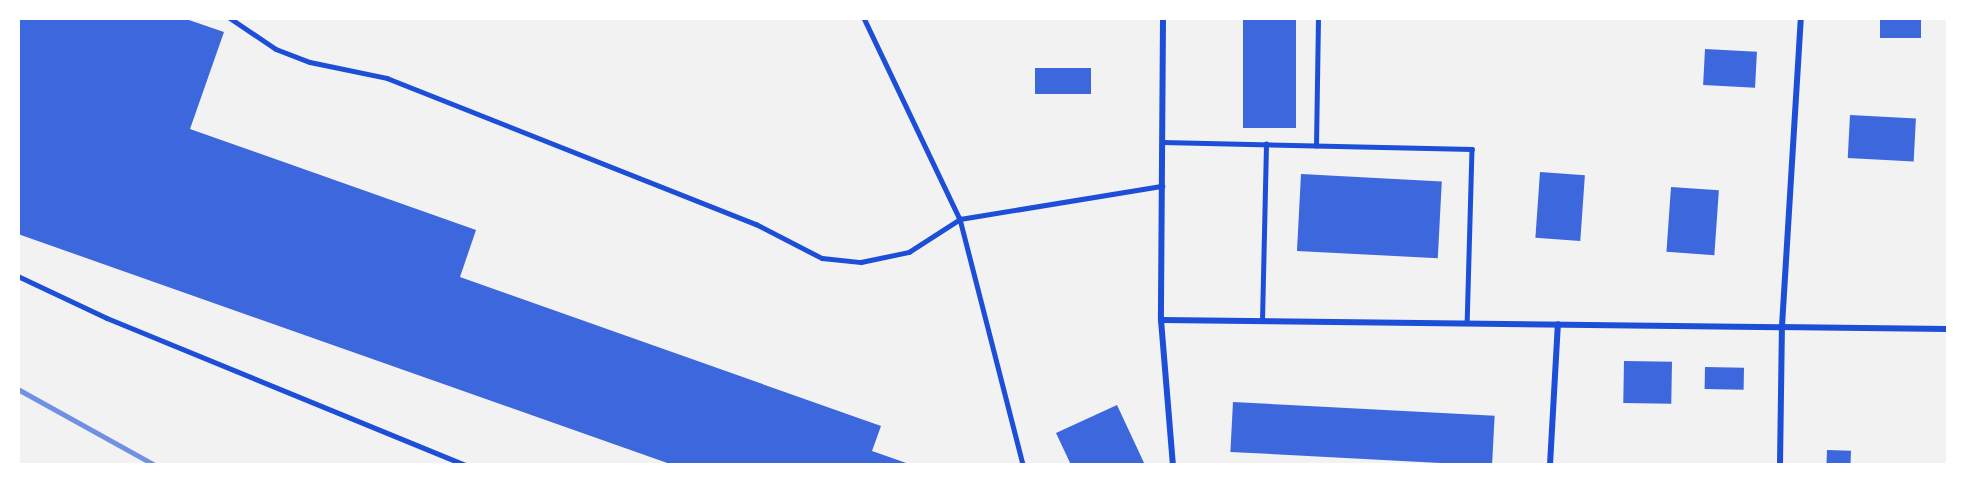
<!DOCTYPE html>
<style>
body{margin:0}
#map{position:relative;width:1966px;height:483px;overflow:hidden;background:#f2f2f2;font-family:Ubuntu,sans-serif}
div>[style]{position:absolute}
[style*='--x']{left:calc(var(--x)*1px);top:calc(var(--y)*1px);width:calc(var(--w)*1px);rotate:calc(var(--a)*1deg)}
.building>*{inset:0;background:#3d67dc;transform-origin:0 0}
.service>*{height:4.5px;margin:-2.25px;padding:0 2.25px;transform-origin:2.25px;border-radius:2.25px;background:#1d4ed8}
.minor>*{height:6px;margin:-3px;padding:0 3px;transform-origin:3px;border-radius:3px;background:#1d4ed8}
.rail>*{height:4.5px;margin:-2.25px;padding:0 2.25px;transform-origin:2.25px;border-radius:2.25px;background:#7290e2}
span{translate:-50% -50%;white-space:nowrap;text-align:center;line-height:1.15;-webkit-text-stroke:5px #fff;paint-order:stroke}
.frame{position:absolute;inset:0;border:20px solid #fff;pointer-events:none}
</style>
<div id="map">
<div class="building">
<i style="clip-path:polygon(18px 18px,183px 18px,224px 32px,190px 129px,476px 230px,460px 277px,881px 426px,872px 451px,912px 465px,673px 465px,18px 234px)"></i>
<i style="left:1243px;top:18px;width:53px;height:110px"></i>
<i style="left:1880px;top:18px;width:41px;height:20px"></i>
<i style="left:1705px;top:49px;width:52px;height:36px;rotate:3deg"></i>
<i style="left:1035px;top:68px;width:56px;height:26px"></i>
<i style="left:1850px;top:115px;width:66px;height:43px;rotate:3deg"></i>
<i style="left:1540px;top:172px;width:45px;height:66px;rotate:4deg"></i>
<i style="left:1301px;top:174px;width:141px;height:77px;rotate:3deg"></i>
<i style="left:1671px;top:187px;width:48px;height:65px;rotate:4deg"></i>
<i style="left:1624px;top:361px;width:48px;height:42px;rotate:1deg"></i>
<i style="left:1705px;top:367px;width:39px;height:22px;rotate:1deg"></i>
<i style="left:1233px;top:402px;width:262px;height:50px;rotate:3deg"></i>
<i style="clip-path:polygon(1117px 405px,1145px 465px,1071px 465px,1056px 433px)"></i>
<i style="left:1827px;top:450px;width:24px;height:15px;rotate:2deg"></i>
</div>
<div class="service">
<i style="--x:230;--y:18;--w:55;--a:34"></i>
<i style="--x:276;--y:49;--w:36;--a:21"></i>
<i style="--x:310;--y:62;--w:79;--a:11.7"></i>
<i style="--x:387;--y:78;--w:397;--a:21.6"></i>
<i style="--x:756;--y:224;--w:74;--a:27.3"></i>
<i style="--x:822;--y:258;--w:39;--a:6"></i>
<i style="--x:861;--y:262;--w:49;--a:-11.8"></i>
<i style="--x:909;--y:252;--w:61;--a:-32.9"></i>
<i style="--x:960;--y:219;--w:205;--a:-9.3"></i>
<i style="--x:864;--y:18;--w:223;--a:64.5"></i>
<i style="--x:960;--y:219;--w:254;--a:75.6"></i>
<i style="--x:1162;--y:142;--w:310;--a:1.3"></i>
<i style="--x:1472;--y:149;--w:174;--a:91.6"></i>
<i style="--x:1316;--y:146;--w:128;--a:-89.1"></i>
<i style="--x:18;--y:276;--w:98;--a:25.3"></i>
<i style="--x:107;--y:318;--w:388;--a:22.3"></i>
<i style="--x:1262;--y:321;--w:177;--a:-88.7"></i>
</div>
<div class="minor">
<i style="--x:1163;--y:18;--w:302;--a:90.4"></i>
<i style="--x:1161;--y:320;--w:145;--a:85.3"></i>
<i style="--x:1161;--y:320;--w:787;--a:0.66"></i>
<i style="--x:1550;--y:465;--w:141;--a:-86.8"></i>
<i style="--x:1780;--y:465;--w:139;--a:-89.2"></i>
<i style="--x:1782;--y:326;--w:309;--a:-86.5"></i>
</div>
<div class="rail">
<i style="--x:18;--y:389;--w:157;--a:29"></i>
</div>
<div class="frame"></div>
</div>
